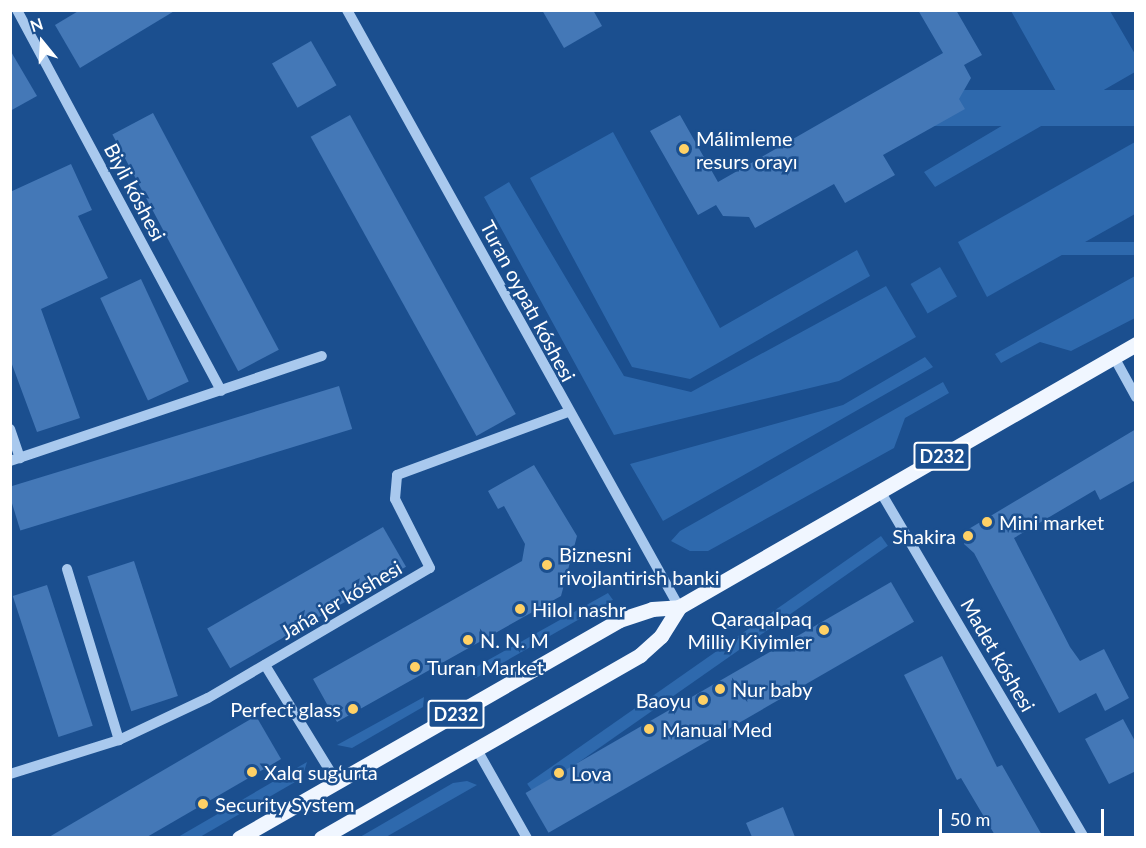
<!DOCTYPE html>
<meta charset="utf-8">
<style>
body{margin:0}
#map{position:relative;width:1146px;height:848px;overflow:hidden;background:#1b4f8f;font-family:Lato,sans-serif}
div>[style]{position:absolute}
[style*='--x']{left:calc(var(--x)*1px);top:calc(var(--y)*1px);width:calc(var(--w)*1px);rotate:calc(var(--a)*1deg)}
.green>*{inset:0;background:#2e69ad;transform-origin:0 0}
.building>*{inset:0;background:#4478b7;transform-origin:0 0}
.minor>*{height:10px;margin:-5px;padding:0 5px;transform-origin:5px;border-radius:5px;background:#a9c9ee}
.major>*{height:15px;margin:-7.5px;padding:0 7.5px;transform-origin:7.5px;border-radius:7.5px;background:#f0f6ff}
.dots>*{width:16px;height:16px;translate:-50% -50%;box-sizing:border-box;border:3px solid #1b4f8f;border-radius:50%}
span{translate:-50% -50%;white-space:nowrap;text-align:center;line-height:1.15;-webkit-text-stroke:5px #1b4f8f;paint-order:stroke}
.shield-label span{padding:2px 4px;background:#1b4f8f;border:2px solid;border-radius:4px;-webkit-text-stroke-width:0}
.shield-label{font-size:18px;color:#fff;font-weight:700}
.poi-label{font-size:20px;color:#fff}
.left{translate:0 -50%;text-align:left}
.right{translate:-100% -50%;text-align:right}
.street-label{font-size:20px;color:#fff}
.frame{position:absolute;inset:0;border:12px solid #fff;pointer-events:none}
.north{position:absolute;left:12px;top:12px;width:60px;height:60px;-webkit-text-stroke:4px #1b4f8f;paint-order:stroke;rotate:342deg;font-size:16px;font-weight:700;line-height:24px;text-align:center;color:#fff}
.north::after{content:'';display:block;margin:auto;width:21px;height:27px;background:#fff;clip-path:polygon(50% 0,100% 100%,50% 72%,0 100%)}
.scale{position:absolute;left:939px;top:809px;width:165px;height:27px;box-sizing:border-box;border:3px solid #fff;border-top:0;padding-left:8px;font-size:18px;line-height:21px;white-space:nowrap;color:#fff;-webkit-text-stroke:4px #1b4f8f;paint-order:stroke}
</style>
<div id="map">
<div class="green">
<i style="clip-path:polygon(1011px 11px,1110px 11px,1135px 54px,1135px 72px,935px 187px,924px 172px,1057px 93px)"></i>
<i style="left:1135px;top:90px;width:36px;height:222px;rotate:90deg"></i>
<i style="clip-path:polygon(613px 132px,720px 328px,857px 250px,870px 276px,690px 379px,632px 367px,530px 178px)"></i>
<i style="clip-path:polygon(1135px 142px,1135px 214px,987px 297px,958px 242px)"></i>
<i style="clip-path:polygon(509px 182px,624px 376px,691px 392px,886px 286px,916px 337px,839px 381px,614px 435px,484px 197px)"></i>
<i style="left:1135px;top:242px;width:13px;height:156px;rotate:90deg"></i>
<i style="left:940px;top:267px;width:34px;height:34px;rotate:60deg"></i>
<i style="clip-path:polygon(1135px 276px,1135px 318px,1071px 351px,1040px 342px,1001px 363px,995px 354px)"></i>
<i style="clip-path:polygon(925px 357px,933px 367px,663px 521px,630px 464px,843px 405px)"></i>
<i style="clip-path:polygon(943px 382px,949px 393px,905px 418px,894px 448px,708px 551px,690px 551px,671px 541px,680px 531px)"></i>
<i style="left:881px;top:536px;width:12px;height:432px;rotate:55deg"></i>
<i style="clip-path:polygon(608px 593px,613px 600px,476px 678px,465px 673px)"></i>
<i style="clip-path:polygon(424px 697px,423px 707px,352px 748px,337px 745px)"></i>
<i style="clip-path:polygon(307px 762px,302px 778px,200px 837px,178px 837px)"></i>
<i style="clip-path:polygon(467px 781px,477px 785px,386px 837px,360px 837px,453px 783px)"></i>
</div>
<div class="building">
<i style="clip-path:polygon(80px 10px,176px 10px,80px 68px,55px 25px)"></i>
<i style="clip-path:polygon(542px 10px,593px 10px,602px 26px,564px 48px)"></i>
<i style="clip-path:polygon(918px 10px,956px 10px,982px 55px,964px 65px,971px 78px,959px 99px,965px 109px,883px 155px,895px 175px,845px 203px,834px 184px,755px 228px,749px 217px,723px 216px,716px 205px,698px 215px,650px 131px,680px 115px,718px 182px,943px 53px)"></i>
<i style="left:311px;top:41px;width:51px;height:45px;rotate:60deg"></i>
<i style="clip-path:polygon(10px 50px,37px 96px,10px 111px)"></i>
<i style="left:153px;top:113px;width:268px;height:46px;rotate:62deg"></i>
<i style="left:350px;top:115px;width:342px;height:45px;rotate:61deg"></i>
<i style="clip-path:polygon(71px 164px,92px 210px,78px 216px,108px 278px,41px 309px,80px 418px,37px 432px,10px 359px,10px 192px)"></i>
<i style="left:141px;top:279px;width:113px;height:45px;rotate:65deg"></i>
<i style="left:339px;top:386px;width:45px;height:347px;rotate:73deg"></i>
<i style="clip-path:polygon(1136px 429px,1136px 480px,1100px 500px,1095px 490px,1014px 538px,1070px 647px,1080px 661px,1104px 649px,1129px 698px,1105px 711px,1096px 693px,1059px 713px,974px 553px,964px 544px,967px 530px)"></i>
<i style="clip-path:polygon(534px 465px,577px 536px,561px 596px,337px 722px,313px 679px,522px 561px,525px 544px,504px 506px,498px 509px,488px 491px)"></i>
<i style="left:383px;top:527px;width:46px;height:203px;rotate:60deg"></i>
<i style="left:134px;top:561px;width:142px;height:49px;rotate:72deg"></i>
<i style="left:891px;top:582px;width:46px;height:422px;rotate:60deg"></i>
<i style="left:47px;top:585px;width:148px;height:36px;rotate:72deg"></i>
<i style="clip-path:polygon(942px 656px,997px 767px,1002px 765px,1043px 837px,996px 837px,961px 778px,957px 780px,904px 675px)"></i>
<i style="clip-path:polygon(256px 716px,281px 759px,271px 765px,147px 837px,49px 837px)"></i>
<i style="clip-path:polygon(1123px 719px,1136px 743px,1136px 771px,1109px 784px,1085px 739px)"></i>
<i style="clip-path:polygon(783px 807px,795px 837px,752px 837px,746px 823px)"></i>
</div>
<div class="minor">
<i style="--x:17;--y:10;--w:432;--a:61.8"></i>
<i style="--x:347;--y:10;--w:683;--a:60.92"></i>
<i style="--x:1114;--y:357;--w:46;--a:61.2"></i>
<i style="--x:10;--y:429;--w:31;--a:71"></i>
<i style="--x:10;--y:461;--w:329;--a:-18.6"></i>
<i style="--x:880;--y:491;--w:403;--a:59.5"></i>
<i style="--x:67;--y:569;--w:179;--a:73.1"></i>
<i style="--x:265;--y:665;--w:136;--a:58.5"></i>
<i style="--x:476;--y:748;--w:103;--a:60.5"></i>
<i style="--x:10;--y:774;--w:114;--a:-17.3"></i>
<i style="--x:119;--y:740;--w:98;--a:-25.3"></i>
<i style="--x:208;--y:698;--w:257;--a:-30.4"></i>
<i style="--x:430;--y:568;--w:77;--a:-116.9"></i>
<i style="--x:395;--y:499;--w:24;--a:-85"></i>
<i style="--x:397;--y:475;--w:182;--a:-20.2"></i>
</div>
<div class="major">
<i style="--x:239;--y:838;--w:438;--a:-29.8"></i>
<i style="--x:619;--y:620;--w:35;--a:-18"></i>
<i style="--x:652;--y:609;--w:27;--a:-4"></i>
<i style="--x:679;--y:607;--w:527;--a:-29.92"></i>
<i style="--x:321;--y:838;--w:368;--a:-29.8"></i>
<i style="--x:640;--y:655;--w:28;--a:-42"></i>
<i style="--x:661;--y:636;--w:34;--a:-58"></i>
</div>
<div class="dots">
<i style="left:684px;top:149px;background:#ffd166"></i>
<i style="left:987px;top:522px;background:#ffd166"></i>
<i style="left:968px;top:536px;background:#ffd166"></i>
<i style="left:547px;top:565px;background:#ffd166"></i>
<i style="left:520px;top:609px;background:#ffd166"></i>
<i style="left:824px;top:630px;background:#ffd166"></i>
<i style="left:468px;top:640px;background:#ffd166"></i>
<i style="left:415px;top:667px;background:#ffd166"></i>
<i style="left:720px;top:689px;background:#ffd166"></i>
<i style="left:703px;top:700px;background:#ffd166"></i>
<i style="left:353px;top:709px;background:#ffd166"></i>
<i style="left:649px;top:729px;background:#ffd166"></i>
<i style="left:252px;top:772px;background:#ffd166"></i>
<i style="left:559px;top:773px;background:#ffd166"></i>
<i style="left:203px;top:804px;background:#ffd166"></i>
</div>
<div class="shield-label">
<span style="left:942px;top:456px">D232</span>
<span style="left:456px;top:714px">D232</span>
</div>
<div class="poi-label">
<span class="left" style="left:696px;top:150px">Málimleme<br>resurs orayı</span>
<span class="left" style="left:999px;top:522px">Mini market</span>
<span class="right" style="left:956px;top:536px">Shakira</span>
<span class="left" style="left:559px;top:566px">Biznesni<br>rivojlantirish banki</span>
<span class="left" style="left:532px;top:609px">Hilol nashr</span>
<span class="right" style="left:812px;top:630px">Qaraqalpaq<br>Milliy Kiyimler</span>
<span class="left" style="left:480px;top:640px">N. N. M</span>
<span class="left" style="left:427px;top:667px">Turan Market</span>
<span class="left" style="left:732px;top:689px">Nur baby</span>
<span class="right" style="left:691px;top:700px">Baoyu</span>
<span class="right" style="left:341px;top:709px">Perfect glass</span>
<span class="left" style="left:662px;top:729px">Manual Med</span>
<span class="left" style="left:264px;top:772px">Xalq sugʻurta</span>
<span class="left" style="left:571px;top:773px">Lova</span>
<span class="left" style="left:215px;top:804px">Security System</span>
</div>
<div class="street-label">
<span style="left:135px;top:192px;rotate:62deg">Biyli kóshesi</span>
<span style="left:528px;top:301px;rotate:62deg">Turan oypatı kóshesi</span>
<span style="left:341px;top:600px;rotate:-30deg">Jańa jer kóshesi</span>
<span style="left:998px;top:655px;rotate:60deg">Madet kóshesi</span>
</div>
<div class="frame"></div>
<div class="north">N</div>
<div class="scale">50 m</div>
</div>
